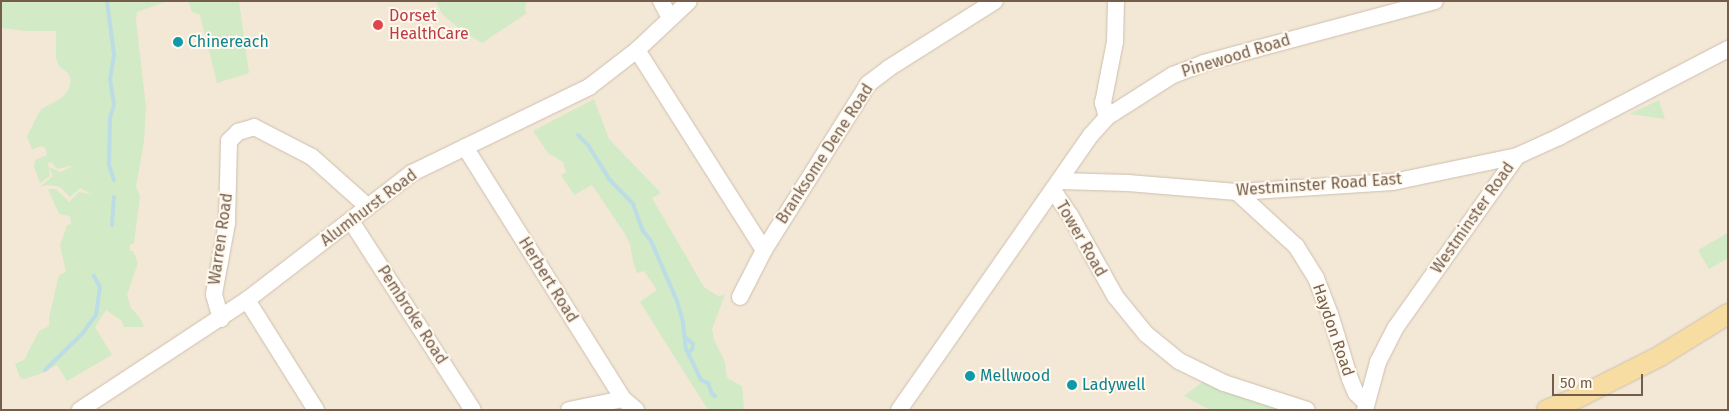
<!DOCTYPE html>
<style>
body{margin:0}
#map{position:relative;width:1729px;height:411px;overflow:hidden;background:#fcf5e8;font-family:"Fira Sans",sans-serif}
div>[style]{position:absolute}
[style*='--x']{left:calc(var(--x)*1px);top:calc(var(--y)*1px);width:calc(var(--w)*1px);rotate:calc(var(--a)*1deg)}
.residential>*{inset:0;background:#f3e8d6;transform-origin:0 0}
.green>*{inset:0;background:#d2eac6}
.stream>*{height:4px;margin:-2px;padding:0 2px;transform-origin:2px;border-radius:2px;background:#bcdde5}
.roads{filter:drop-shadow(0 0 1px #cebeae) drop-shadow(0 0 1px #cebeae)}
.minor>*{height:16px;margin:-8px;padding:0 8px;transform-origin:8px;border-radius:8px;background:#fff}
.major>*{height:20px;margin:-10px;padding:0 10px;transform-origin:10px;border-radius:10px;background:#f8dda2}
.dots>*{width:14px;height:14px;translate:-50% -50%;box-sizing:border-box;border:2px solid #fff9ee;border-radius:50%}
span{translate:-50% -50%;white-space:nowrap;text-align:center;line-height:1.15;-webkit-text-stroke:4px #fff9ee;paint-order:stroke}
.health-label{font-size:16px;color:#be3a42}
.left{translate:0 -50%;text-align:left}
.culture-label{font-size:16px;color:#0d838f}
.street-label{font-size:16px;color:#755d4c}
.frame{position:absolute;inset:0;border:2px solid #755d4c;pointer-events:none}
.scale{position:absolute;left:1552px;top:374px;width:91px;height:22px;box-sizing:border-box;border:2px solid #755d4c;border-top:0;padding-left:6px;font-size:15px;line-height:18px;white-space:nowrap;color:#755d4c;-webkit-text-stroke:4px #fff9ee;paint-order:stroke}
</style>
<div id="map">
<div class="residential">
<i style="left:1px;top:1px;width:1727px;height:409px"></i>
</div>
<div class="green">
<i style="clip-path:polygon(1px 1px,168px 1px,137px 12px,136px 20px,146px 107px,144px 141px,136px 187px,140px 196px,134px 243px,130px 245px,130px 251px,133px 251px,138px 263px,127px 295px,131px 308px,140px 318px,144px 327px,124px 327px,122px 321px,106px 310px,95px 327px,112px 355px,67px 381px,57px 365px,40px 374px,24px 379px,20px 378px,15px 364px,24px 360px,39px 331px,49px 326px,49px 317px,59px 275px,66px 272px,60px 245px,67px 225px,71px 224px,70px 216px,59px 214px,48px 189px,56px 189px,69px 202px,79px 192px,91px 194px,80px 188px,70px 197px,60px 187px,48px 185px,40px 187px,53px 176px,49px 167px,60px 172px,76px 165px,57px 169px,51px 162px,48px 163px,50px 176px,40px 183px,34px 167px,35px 160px,47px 155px,45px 148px,41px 146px,32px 150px,27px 136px,41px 109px,60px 99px,68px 91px,71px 79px,68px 73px,59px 66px,56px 59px,56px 31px,26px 31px,1px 28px)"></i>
<i style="clip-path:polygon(188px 1px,239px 1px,249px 73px,217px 83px,200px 15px,192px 12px)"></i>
<i style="clip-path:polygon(436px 1px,527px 1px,525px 7px,526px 14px,482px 43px,461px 30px,442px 14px)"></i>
<i style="clip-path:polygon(594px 99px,609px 139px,661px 193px,652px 198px,704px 287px,718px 296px,725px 295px,712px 329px,714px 340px,725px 362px,727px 378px,742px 386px,744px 410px,708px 410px,640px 302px,657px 290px,644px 271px,637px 273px,633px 261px,630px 244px,625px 234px,592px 185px,574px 195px,561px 175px,566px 172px,563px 162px,548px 153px,533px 131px)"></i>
<i style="clip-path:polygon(1659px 100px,1665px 119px,1629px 114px)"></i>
<i style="clip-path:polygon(1728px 233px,1728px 258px,1709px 269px,1698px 250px)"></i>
<i style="clip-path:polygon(1210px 376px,1307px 410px,1210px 410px,1184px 396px)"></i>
</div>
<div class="stream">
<i style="--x:107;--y:1;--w:54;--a:82.6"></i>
<i style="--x:114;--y:55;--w:24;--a:99"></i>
<i style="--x:110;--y:79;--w:26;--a:81"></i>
<i style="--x:114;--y:105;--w:14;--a:107"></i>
<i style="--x:110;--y:118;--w:47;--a:91.2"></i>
<i style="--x:109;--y:165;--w:16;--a:72"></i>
<i style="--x:578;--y:135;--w:14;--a:45"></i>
<i style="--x:588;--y:145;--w:40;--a:58"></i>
<i style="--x:609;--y:179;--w:35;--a:46"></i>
<i style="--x:633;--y:204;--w:29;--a:70"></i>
<i style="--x:643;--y:231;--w:13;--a:51"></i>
<i style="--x:651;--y:241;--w:65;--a:66.6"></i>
<i style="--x:677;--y:301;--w:22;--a:74"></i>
<i style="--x:683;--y:322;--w:27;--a:84"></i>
<i style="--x:686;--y:349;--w:34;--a:64"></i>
<i style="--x:701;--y:380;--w:8;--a:23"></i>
<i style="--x:708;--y:383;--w:12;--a:70"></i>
<i style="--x:712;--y:394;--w:4;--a:34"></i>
<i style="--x:112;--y:225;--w:28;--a:-86"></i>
<i style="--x:685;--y:337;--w:11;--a:41"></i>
<i style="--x:693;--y:344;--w:5;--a:101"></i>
<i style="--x:692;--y:349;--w:4;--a:135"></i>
<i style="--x:45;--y:370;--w:52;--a:-44.2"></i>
<i style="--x:82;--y:334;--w:24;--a:-54"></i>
<i style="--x:96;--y:315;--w:28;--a:-82"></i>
<i style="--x:100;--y:287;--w:13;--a:-119"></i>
</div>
<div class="roads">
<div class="minor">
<i style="--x:661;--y:1;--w:19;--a:62"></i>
<i style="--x:637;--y:50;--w:237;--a:57.6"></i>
<i style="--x:1107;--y:117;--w:15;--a:-106"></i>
<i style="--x:1103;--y:103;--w:62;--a:-78.9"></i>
<i style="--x:1115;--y:42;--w:41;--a:-88.6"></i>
<i style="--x:465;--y:147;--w:297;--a:57.9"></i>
<i style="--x:623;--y:399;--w:17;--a:40"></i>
<i style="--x:1059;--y:181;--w:69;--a:1.7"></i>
<i style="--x:1128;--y:183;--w:109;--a:4.7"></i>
<i style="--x:1237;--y:192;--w:156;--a:-3.7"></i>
<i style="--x:1393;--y:182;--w:127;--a:-11.8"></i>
<i style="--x:1053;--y:190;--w:30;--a:56"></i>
<i style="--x:1070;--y:215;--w:93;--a:60.9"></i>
<i style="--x:1115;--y:296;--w:49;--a:50.8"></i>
<i style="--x:1146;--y:334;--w:43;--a:39.3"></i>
<i style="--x:1179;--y:361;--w:50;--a:26.1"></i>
<i style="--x:1224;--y:383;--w:87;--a:18"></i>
<i style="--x:1237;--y:192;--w:80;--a:42.5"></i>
<i style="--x:1296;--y:246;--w:38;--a:58"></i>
<i style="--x:1316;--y:278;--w:39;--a:69"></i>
<i style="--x:1330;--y:314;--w:68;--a:72.9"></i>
<i style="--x:1350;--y:379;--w:15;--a:67"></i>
<i style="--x:1356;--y:393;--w:14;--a:45"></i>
<i style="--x:351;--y:221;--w:225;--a:57.2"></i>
<i style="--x:740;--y:297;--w:53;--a:-62.9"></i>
<i style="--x:764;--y:250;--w:196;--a:-57.9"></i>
<i style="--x:868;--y:84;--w:26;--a:-37"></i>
<i style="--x:889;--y:68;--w:125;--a:-32.3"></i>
<i style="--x:247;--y:300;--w:130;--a:57.9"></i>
<i style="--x:221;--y:319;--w:26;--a:-106"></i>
<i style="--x:214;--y:294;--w:72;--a:-79.6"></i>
<i style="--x:227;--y:223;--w:82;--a:-88.6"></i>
<i style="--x:229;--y:141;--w:13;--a:-45"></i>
<i style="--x:238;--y:132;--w:17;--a:-17"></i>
<i style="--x:254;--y:127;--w:65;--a:27.3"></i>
<i style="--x:312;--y:157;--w:74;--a:41.7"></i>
<i style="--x:80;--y:410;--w:200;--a:-33.4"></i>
<i style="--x:247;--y:300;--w:208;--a:-37.6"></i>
<i style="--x:412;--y:173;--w:197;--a:-25.9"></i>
<i style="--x:589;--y:87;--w:61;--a:-37.6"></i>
<i style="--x:637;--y:50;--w:71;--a:-43.3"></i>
<i style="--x:569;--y:410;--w:55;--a:-11.5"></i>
<i style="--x:899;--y:410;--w:335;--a:-55.1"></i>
<i style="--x:1091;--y:135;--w:24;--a:-48"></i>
<i style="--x:1107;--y:117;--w:78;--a:-32.5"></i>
<i style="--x:1173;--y:75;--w:33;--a:-21"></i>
<i style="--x:1204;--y:63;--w:239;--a:-15"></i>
<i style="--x:1365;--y:410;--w:50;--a:-74.8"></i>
<i style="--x:1378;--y:362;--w:39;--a:-63"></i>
<i style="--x:1396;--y:327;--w:209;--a:-54.7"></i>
<i style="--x:1517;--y:156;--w:46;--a:-24.3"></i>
<i style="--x:1559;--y:137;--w:191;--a:-27.5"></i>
</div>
<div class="major">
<i style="--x:1547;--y:410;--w:32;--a:-22"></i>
<i style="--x:1577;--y:398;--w:93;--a:-26.8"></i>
<i style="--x:1660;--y:356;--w:80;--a:-31.7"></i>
</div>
</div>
<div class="dots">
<i style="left:378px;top:25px;background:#e0444e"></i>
<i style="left:178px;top:42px;background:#0f9aa8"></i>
<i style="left:970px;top:376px;background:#0f9aa8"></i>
<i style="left:1072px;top:385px;background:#0f9aa8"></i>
</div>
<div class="health-label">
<span class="left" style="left:389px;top:25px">Dorset<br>HealthCare</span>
</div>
<div class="culture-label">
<span class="left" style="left:188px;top:42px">Chinereach</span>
<span class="left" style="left:980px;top:376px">Mellwood</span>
<span class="left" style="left:1082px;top:385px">Ladywell</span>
</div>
<div class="street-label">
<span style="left:1236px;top:56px;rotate:-17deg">Pinewood Road</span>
<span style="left:825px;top:154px;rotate:-57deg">Branksome Dene Road</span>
<span style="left:1319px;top:185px;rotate:-4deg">Westminster Road East</span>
<span style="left:369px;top:208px;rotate:-37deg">Alumhurst Road</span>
<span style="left:1473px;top:218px;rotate:-55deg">Westminster Road</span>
<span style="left:221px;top:239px;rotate:-82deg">Warren Road</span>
<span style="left:1081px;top:239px;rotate:60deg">Tower Road</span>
<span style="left:548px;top:280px;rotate:58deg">Herbert Road</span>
<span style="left:412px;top:315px;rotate:57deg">Pembroke Road</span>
<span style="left:1333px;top:330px;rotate:71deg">Haydon Road</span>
</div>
<div class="frame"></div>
<div class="scale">50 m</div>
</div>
